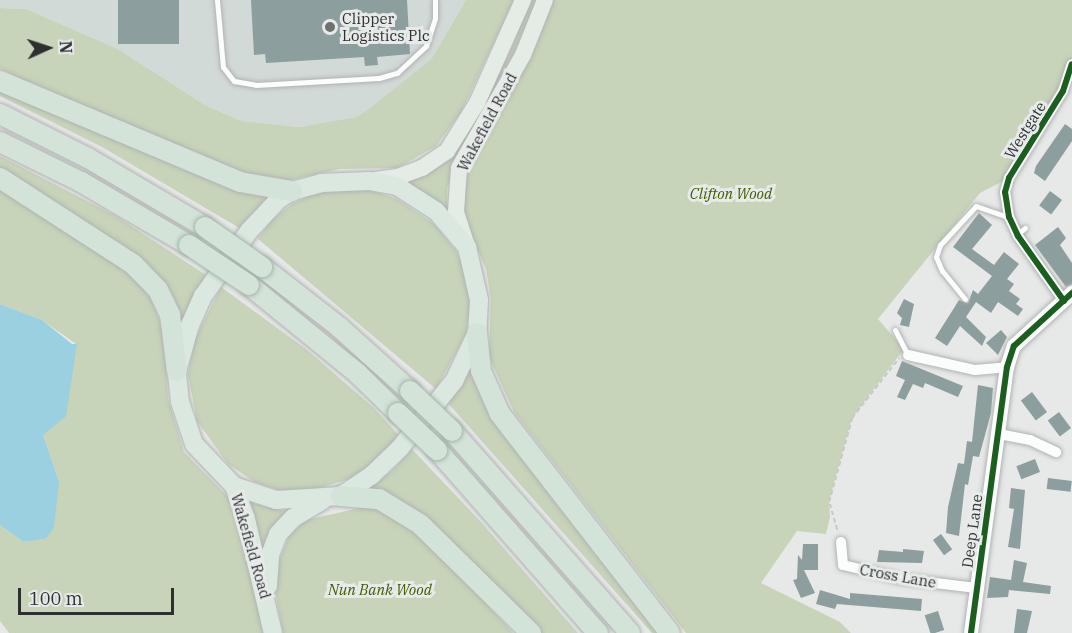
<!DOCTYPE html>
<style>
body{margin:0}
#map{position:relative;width:1072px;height:633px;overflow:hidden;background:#e7e9e8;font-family:"IBM Plex Serif",serif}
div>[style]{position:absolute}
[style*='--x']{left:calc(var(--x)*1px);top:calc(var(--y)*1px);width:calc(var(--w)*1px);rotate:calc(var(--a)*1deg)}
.built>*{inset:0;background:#d2dad7}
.green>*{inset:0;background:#c7d4b9}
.water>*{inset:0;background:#9ad0e0}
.building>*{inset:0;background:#8c9e9d;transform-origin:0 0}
.path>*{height:1.5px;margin-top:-0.75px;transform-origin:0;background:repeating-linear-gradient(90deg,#c8c8c8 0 4.5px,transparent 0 7.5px)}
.roads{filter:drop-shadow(0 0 2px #b1b3b2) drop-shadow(0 0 2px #b1b3b2)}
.service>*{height:5px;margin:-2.5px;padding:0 2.5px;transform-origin:2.5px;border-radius:2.5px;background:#fbfcfc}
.minor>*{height:10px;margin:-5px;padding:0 5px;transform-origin:5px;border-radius:5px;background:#fbfcfc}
.tertiary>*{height:14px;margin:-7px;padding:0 7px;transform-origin:7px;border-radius:7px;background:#fbfcfc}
.primary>*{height:16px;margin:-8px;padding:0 8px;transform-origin:8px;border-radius:8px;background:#e3ede6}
.trunk>*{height:18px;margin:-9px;padding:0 9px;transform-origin:9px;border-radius:9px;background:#dbe8df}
.motorway>*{height:20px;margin:-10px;padding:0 10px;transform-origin:10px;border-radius:10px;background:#d3e3d8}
.bridges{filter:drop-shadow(0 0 2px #a2b4a7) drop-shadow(0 0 2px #a2b4a7)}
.motorway-bridge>*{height:20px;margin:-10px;padding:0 10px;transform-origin:10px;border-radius:10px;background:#d3e3d8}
.cycleway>*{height:6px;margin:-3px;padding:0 3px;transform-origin:3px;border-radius:3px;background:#1b5e20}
.dots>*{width:16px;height:16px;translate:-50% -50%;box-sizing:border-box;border:3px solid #e6eae9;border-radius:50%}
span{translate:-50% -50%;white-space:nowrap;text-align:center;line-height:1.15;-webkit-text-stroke:6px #e6eae9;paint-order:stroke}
.poi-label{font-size:15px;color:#2e3030}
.left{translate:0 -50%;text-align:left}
.street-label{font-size:15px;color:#2e3030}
.park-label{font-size:15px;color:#415e05;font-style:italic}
.north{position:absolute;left:18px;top:18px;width:60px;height:60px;-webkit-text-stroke:4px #e6eae9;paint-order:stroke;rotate:87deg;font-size:16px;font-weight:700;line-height:24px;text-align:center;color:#2e3030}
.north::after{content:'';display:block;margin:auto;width:21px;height:27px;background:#2e3030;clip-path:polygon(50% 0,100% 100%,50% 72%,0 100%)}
.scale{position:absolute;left:18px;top:588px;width:156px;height:27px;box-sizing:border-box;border:3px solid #2e3030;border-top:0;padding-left:8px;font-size:18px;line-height:21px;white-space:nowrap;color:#2e3030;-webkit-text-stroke:4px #e6eae9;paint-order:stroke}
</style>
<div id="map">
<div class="built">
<i style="clip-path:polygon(0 0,466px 0,432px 58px,370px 108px,356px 117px,299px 127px,241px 121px,205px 105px,118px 49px,26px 9px,0 8px)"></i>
</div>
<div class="green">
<i style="clip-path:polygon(466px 0,514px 0,461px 112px,436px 146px,397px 168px,340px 169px,280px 182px,255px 180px,181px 151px,0 69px,0 8px,26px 9px,118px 49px,205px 105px,241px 121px,299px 127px,356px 117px,370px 108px,432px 58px)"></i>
<i style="clip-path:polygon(531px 0,537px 0,511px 63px,463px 146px,459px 142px,507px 58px)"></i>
<i style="clip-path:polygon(553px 0,1072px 0,1072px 64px,1063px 91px,1009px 178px,980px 193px,878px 319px,904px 349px,852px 418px,829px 501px,830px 517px,826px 534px,797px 531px,761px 583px,840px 622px,851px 633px,686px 633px,514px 412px,489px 357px,491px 299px,486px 269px,464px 218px,463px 194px,470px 163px,536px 45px)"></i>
<i style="clip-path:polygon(0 89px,276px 194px,241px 229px,102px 147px,0 96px)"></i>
<i style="clip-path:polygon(455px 148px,460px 152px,447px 188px,447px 211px,405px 182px)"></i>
<i style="clip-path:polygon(0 156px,116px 216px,209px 277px,181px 329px,109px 239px,0 168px)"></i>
<i style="clip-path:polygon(0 189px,88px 247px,109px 255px,150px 295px,164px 333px,168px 399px,184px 452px,231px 500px,241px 523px,263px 633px,9px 633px,0 621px,0 525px,22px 541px,31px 541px,59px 481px,43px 435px,76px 344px,42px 320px,0 304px)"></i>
<i style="clip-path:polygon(341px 189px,370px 190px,397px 199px,434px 224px,456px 251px,464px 268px,470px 305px,466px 334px,436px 389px,258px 239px,270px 221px,292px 204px,313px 194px)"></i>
<i style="clip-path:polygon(221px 287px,306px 349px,374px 408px,402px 439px,363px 475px,312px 490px,278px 490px,255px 482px,228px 464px,197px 421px,188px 374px,195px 339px)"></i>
<i style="clip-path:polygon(474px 362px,662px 633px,652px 633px,447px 402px)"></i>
<i style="clip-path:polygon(412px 449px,481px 522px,578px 633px,540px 633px,365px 490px,392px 471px)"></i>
<i style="clip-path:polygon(249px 502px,288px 512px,262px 554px)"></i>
<i style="clip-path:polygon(364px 507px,379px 508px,416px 527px,513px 633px,283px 633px,275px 591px,278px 564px,289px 536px,306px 520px)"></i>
</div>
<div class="water">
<i style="clip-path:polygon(0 304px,42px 320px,72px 344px,77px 344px,66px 416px,43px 435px,59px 481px,54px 528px,46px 538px,31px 541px,22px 541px,0 525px)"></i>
</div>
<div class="building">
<i style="left:118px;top:0;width:61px;height:44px"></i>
<i style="clip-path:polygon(251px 0,407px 0,410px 54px,377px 57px,378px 65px,365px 66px,364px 57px,266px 63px,265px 54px,254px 55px)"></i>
<i style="clip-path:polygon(1065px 124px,1072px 129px,1072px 141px,1045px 181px,1034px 173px,1036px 166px)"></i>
<i style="left:1050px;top:191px;width:15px;height:18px;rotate:37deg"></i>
<i style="clip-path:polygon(979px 213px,992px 225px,972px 249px,994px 265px,1004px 252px,1019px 264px,1007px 279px,1014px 284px,1009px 291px,1020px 299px,1016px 304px,1023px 309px,1018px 316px,998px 302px,991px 313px,976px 302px,966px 317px,986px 337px,982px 346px,960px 326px,947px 346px,935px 338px,949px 316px,959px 300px,968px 303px,973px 290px,978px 294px,992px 276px,953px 247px)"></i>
<i style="clip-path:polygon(1058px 227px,1066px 238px,1060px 245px,1072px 263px,1072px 284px,1066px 287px,1035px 245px)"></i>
<i style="clip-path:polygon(904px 299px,914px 304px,909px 327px,900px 325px,902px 318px,897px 313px)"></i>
<i style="clip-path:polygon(1001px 330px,1007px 337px,998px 355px,986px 343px)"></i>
<i style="clip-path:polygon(902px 361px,963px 386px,958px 397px,925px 383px,923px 388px,913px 384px,905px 400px,897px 397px,905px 380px,896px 376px)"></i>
<i style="clip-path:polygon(978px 385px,993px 388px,991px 413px,979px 457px,973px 456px,968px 485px,965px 484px,959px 536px,946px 533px,948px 507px,958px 463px,964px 464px,967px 441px,972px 442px)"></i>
<i style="left:1032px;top:392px;width:25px;height:14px;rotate:53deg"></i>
<i style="left:1059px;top:412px;width:20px;height:14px;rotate:53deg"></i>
<i style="left:1035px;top:459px;width:14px;height:20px;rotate:69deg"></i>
<i style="left:1048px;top:478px;width:24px;height:11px;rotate:7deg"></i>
<i style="clip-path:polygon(1011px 488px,1025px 490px,1020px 549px,1008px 547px,1014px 509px,1009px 508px)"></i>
<i style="left:941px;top:534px;width:19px;height:10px;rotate:54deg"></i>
<i style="clip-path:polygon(803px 544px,818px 544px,818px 570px,804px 570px,815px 593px,801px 598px,793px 580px,797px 579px,798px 555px,802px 560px)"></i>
<i style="clip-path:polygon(903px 549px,924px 551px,922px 563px,877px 562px,879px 550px,903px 552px)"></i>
<i style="clip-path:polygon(1014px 560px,1027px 563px,1023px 582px,1051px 586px,1050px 594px,1009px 590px,1008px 597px,987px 598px,990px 577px,1011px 580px)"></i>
<i style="clip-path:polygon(820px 590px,850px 599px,850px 593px,922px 599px,921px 611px,837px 604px,835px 609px,816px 604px)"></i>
<i style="clip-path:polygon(1017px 609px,1032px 611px,1027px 633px,1014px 633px)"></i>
<i style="left:938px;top:611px;width:20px;height:14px;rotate:72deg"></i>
</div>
<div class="path">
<i style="--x:837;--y:530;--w:29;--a:-106"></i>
<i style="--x:829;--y:502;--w:87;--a:-74.7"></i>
<i style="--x:852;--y:418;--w:76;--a:-51.9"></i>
</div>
<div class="roads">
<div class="service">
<i style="--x:217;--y:0;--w:67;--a:84.9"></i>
<i style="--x:223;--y:67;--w:18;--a:52"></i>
<i style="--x:234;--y:81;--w:22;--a:10"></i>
<i style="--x:256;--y:85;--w:123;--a:-3.3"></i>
<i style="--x:379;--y:78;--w:19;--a:-16"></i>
<i style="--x:397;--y:73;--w:40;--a:-43"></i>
<i style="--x:426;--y:46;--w:29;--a:-72"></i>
<i style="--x:435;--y:18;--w:18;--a:-90"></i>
<i style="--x:1017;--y:234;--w:10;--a:-37"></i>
<i style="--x:965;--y:299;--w:36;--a:-129"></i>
<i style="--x:942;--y:271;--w:15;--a:-113"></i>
<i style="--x:936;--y:257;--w:13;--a:-72"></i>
<i style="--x:940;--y:245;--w:53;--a:-47.3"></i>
<i style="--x:976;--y:206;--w:34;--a:19"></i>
<i style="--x:895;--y:330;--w:28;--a:63"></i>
</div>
<div class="minor">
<i style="--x:1064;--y:301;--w:80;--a:-125.3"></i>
<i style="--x:1018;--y:236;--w:21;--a:-115"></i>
<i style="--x:1009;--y:217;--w:25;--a:-99"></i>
<i style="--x:1005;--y:192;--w:15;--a:-74"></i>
<i style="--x:1009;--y:178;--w:102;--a:-58.2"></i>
<i style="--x:1063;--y:91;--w:28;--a:-72"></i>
<i style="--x:908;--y:355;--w:69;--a:12.6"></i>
<i style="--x:975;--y:370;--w:32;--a:-5"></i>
<i style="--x:999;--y:434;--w:32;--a:11"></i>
<i style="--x:1030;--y:440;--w:29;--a:25"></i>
<i style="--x:841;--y:542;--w:23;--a:85"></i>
<i style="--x:843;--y:565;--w:61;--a:13.3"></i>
<i style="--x:902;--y:579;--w:75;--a:6.9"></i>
</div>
<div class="tertiary">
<i style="--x:971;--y:633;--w:268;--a:-82.3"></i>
<i style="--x:1007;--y:367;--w:22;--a:-72"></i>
<i style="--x:1014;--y:346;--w:79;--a:-42.4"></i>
</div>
<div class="primary">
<i style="--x:376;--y:180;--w:22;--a:-8"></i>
<i style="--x:398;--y:177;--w:26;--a:-21"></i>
<i style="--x:422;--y:168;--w:30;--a:-34"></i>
<i style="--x:447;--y:151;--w:57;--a:-58"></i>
<i style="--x:477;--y:103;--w:113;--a:-65.9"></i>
<i style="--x:467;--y:246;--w:36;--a:-108"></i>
<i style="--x:456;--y:212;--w:44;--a:-86.1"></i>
<i style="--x:459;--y:168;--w:130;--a:-60.5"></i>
<i style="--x:523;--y:55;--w:59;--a:-68.2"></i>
</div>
<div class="trunk">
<i style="--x:369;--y:181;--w:28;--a:10"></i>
<i style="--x:397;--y:186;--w:46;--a:32.7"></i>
<i style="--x:436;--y:211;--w:48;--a:49.3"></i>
<i style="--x:467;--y:247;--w:54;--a:77.2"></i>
<i style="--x:479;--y:300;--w:33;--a:93"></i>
<i style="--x:477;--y:333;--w:53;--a:115.6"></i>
<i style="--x:454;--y:381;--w:86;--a:128.9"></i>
<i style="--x:400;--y:448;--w:39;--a:136"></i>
<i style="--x:372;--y:475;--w:37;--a:146"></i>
<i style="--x:341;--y:496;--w:65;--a:176.5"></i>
<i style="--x:276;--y:500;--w:44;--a:-161.6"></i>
<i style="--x:234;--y:486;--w:58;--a:-133.6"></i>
<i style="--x:194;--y:444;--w:44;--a:-108.4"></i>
<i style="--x:180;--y:402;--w:31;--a:-96"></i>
<i style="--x:177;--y:371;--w:48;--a:-74.2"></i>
<i style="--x:190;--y:325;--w:32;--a:-66"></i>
<i style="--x:203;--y:296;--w:80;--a:-54.7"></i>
<i style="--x:249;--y:231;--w:44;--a:-46.8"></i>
<i style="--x:279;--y:199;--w:15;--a:-32"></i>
<i style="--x:292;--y:191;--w:30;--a:-15"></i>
<i style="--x:321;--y:183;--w:48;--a:-2.4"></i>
<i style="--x:234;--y:486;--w:35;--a:70"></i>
<i style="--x:246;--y:519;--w:117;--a:76.7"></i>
<i style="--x:268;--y:586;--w:31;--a:-86"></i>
<i style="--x:270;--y:555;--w:22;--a:-69"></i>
<i style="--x:278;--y:534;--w:22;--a:-47"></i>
<i style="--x:293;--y:518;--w:35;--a:-31"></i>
</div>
<div class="motorway">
<i style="--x:0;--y:81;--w:260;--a:22.8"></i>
<i style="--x:240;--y:182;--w:53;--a:9.8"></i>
<i style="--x:0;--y:114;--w:98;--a:26.6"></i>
<i style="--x:88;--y:158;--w:136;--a:30.5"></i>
<i style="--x:0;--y:142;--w:90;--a:26.3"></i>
<i style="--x:81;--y:182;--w:125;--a:30.3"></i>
<i style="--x:0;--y:178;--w:158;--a:32.9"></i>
<i style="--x:133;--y:264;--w:36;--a:46"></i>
<i style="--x:158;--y:290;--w:28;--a:64"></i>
<i style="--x:170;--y:315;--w:56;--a:82.9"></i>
<i style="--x:262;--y:267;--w:98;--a:37.9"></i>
<i style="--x:339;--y:327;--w:96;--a:42"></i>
<i style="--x:249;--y:285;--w:141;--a:39.2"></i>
<i style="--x:358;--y:374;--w:56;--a:44.3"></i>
<i style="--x:477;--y:333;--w:38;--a:84"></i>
<i style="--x:481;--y:371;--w:47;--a:66.2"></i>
<i style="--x:500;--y:414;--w:277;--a:52.2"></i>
<i style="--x:452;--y:431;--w:269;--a:48.6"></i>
<i style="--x:437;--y:450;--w:244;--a:48.7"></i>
<i style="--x:341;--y:496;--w:38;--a:5"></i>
<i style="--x:379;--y:499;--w:48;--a:31.4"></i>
<i style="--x:420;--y:524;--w:156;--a:44.5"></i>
</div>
</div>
<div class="bridges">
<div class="motorway-bridge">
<i style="--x:205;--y:227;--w:70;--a:35.1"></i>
<i style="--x:189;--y:245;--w:72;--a:33.7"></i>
<i style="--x:410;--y:391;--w:58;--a:43.6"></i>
<i style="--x:398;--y:413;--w:54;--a:43.5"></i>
</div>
</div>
<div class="cycleway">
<i style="--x:1064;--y:301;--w:80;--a:-125.3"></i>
<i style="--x:1018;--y:236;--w:21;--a:-115"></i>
<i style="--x:1009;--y:217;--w:25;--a:-99"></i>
<i style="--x:1005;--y:192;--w:15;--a:-74"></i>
<i style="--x:1009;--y:178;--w:102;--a:-58.2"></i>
<i style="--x:1063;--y:91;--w:28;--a:-72"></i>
<i style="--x:971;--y:633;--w:268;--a:-82.3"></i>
<i style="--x:1007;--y:367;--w:22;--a:-72"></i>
<i style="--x:1014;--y:346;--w:79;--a:-42.4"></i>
</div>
<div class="dots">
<i style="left:330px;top:27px;background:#6f7170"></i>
</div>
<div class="poi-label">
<span class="left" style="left:342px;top:27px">Clipper<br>Logistics Plc</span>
</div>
<div class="street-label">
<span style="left:487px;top:122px;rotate:-62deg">Wakefield Road</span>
<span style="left:1025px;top:130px;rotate:-58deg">Westgate</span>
<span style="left:972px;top:531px;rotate:-82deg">Deep Lane</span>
<span style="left:251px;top:546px;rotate:74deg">Wakefield Road</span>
<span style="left:898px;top:576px;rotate:10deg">Cross Lane</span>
</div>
<div class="park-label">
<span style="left:731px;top:194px">Clifton Wood</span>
<span style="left:380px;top:590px">Nun Bank Wood</span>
</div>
<div class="north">N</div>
<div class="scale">100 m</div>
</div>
